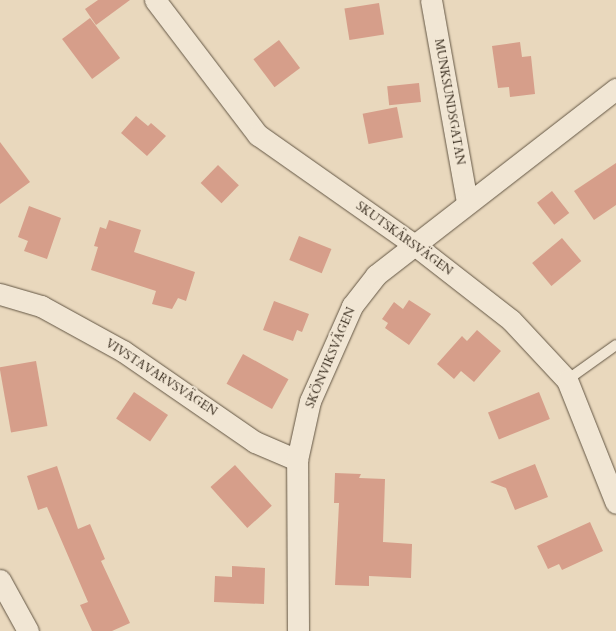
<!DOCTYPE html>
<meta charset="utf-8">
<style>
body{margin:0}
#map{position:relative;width:616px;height:631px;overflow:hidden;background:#e9d8bd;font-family:Cardo,serif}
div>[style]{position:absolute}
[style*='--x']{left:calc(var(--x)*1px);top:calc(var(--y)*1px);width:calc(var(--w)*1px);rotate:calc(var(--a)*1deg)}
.building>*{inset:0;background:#d69e8a;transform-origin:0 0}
.roads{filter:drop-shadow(0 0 1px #635644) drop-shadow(0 0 1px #635644)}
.service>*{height:10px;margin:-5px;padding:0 5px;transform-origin:5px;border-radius:5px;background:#f1e6d4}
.minor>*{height:21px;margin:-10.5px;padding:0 10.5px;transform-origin:10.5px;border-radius:10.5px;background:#f1e6d4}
span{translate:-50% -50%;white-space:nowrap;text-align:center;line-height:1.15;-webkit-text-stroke:4px #f1e6d4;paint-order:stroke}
.street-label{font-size:12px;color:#362a1c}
</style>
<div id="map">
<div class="building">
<i style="clip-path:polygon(98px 0,130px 0,96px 25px,85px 9px)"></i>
<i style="left:379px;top:3px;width:32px;height:35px;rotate:81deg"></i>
<i style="left:90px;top:18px;width:50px;height:35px;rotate:53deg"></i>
<i style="left:279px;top:40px;width:35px;height:32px;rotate:53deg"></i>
<i style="clip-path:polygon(520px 42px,522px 57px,531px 56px,535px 94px,510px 97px,509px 87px,498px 88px,492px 46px)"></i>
<i style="left:419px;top:83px;width:19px;height:32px;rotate:84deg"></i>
<i style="left:397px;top:107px;width:31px;height:35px;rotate:79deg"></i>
<i style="clip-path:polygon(136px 116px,148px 126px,151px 123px,166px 136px,147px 156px,121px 133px)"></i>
<i style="clip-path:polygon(0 142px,30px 182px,0 204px)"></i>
<i style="clip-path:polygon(616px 163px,616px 205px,594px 220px,574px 191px)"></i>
<i style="left:218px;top:165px;width:29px;height:25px;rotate:44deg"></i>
<i style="left:552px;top:191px;width:28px;height:19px;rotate:52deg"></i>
<i style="clip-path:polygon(29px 206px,61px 218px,47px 259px,24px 251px,28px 241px,18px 237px)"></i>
<i style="clip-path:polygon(109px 220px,141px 230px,134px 252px,195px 272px,186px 301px,178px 298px,172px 309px,152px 304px,156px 291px,91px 270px,98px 247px,94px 246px,100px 227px,106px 229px)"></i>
<i style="left:299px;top:236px;width:35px;height:26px;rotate:22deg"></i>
<i style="left:562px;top:238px;width:30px;height:39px;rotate:50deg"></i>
<i style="clip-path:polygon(409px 300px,431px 314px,409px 345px,385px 328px,388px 323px,382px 319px,394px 302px,403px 309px)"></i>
<i style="clip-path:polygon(274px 301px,309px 314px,302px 332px,297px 330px,293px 341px,263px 330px)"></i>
<i style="clip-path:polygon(477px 330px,501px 351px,474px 382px,461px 371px,454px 379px,437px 364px,462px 336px,467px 341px)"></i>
<i style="left:243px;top:354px;width:52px;height:34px;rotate:29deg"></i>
<i style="left:36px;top:361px;width:66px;height:37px;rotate:80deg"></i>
<i style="left:134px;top:392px;width:41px;height:32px;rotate:34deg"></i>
<i style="left:539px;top:392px;width:29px;height:55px;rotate:68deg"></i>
<i style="clip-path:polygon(535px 464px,548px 497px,515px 510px,506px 488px,490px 482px)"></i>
<i style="left:235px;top:465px;width:55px;height:33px;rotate:48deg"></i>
<i style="clip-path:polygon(57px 466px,78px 529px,90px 524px,105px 559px,101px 561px,130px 623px,112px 631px,92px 631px,80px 605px,88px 602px,47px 507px,38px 510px,27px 476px)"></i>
<i style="clip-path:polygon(335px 473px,361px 474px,359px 478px,385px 479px,383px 542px,412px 544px,411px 578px,369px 576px,369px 586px,335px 585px,339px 503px,334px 503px)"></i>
<i style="clip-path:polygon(590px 522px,603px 551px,562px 570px,559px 564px,548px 569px,537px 546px)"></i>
<i style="clip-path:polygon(232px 566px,265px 568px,264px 604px,214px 602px,215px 576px,232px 577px)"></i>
</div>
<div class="roads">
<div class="service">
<i style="--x:567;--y:380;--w:60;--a:-35.5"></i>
</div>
<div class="minor">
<i style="--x:155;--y:0;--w:170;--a:52.7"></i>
<i style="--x:258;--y:135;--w:193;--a:35.1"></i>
<i style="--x:416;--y:246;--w:120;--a:37.9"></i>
<i style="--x:511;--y:320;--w:82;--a:47"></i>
<i style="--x:567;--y:380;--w:132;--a:68.3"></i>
<i style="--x:431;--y:0;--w:206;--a:79.9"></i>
<i style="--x:0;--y:294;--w:43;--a:16.3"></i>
<i style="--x:41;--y:306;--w:94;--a:28.8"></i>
<i style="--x:123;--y:351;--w:160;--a:34.6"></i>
<i style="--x:255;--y:442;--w:46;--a:23.2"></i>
<i style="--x:0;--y:580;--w:58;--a:61.2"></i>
<i style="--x:298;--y:631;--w:171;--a:-90.3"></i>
<i style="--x:297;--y:460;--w:60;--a:-77.6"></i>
<i style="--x:310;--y:401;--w:104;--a:-66.1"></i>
<i style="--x:352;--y:306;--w:39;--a:-52"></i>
<i style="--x:376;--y:275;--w:304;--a:-37.8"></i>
</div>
</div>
<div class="street-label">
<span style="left:449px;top:102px;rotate:80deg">MUNKSUNDSGATAN</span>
<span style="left:404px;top:239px;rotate:36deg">SKUTSKÄRSVÄGEN</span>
<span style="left:331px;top:358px;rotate:-67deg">SKÖNVIKSVÄGEN</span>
<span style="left:161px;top:378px;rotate:33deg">VIVSTAVARVSVÄGEN</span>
</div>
</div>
